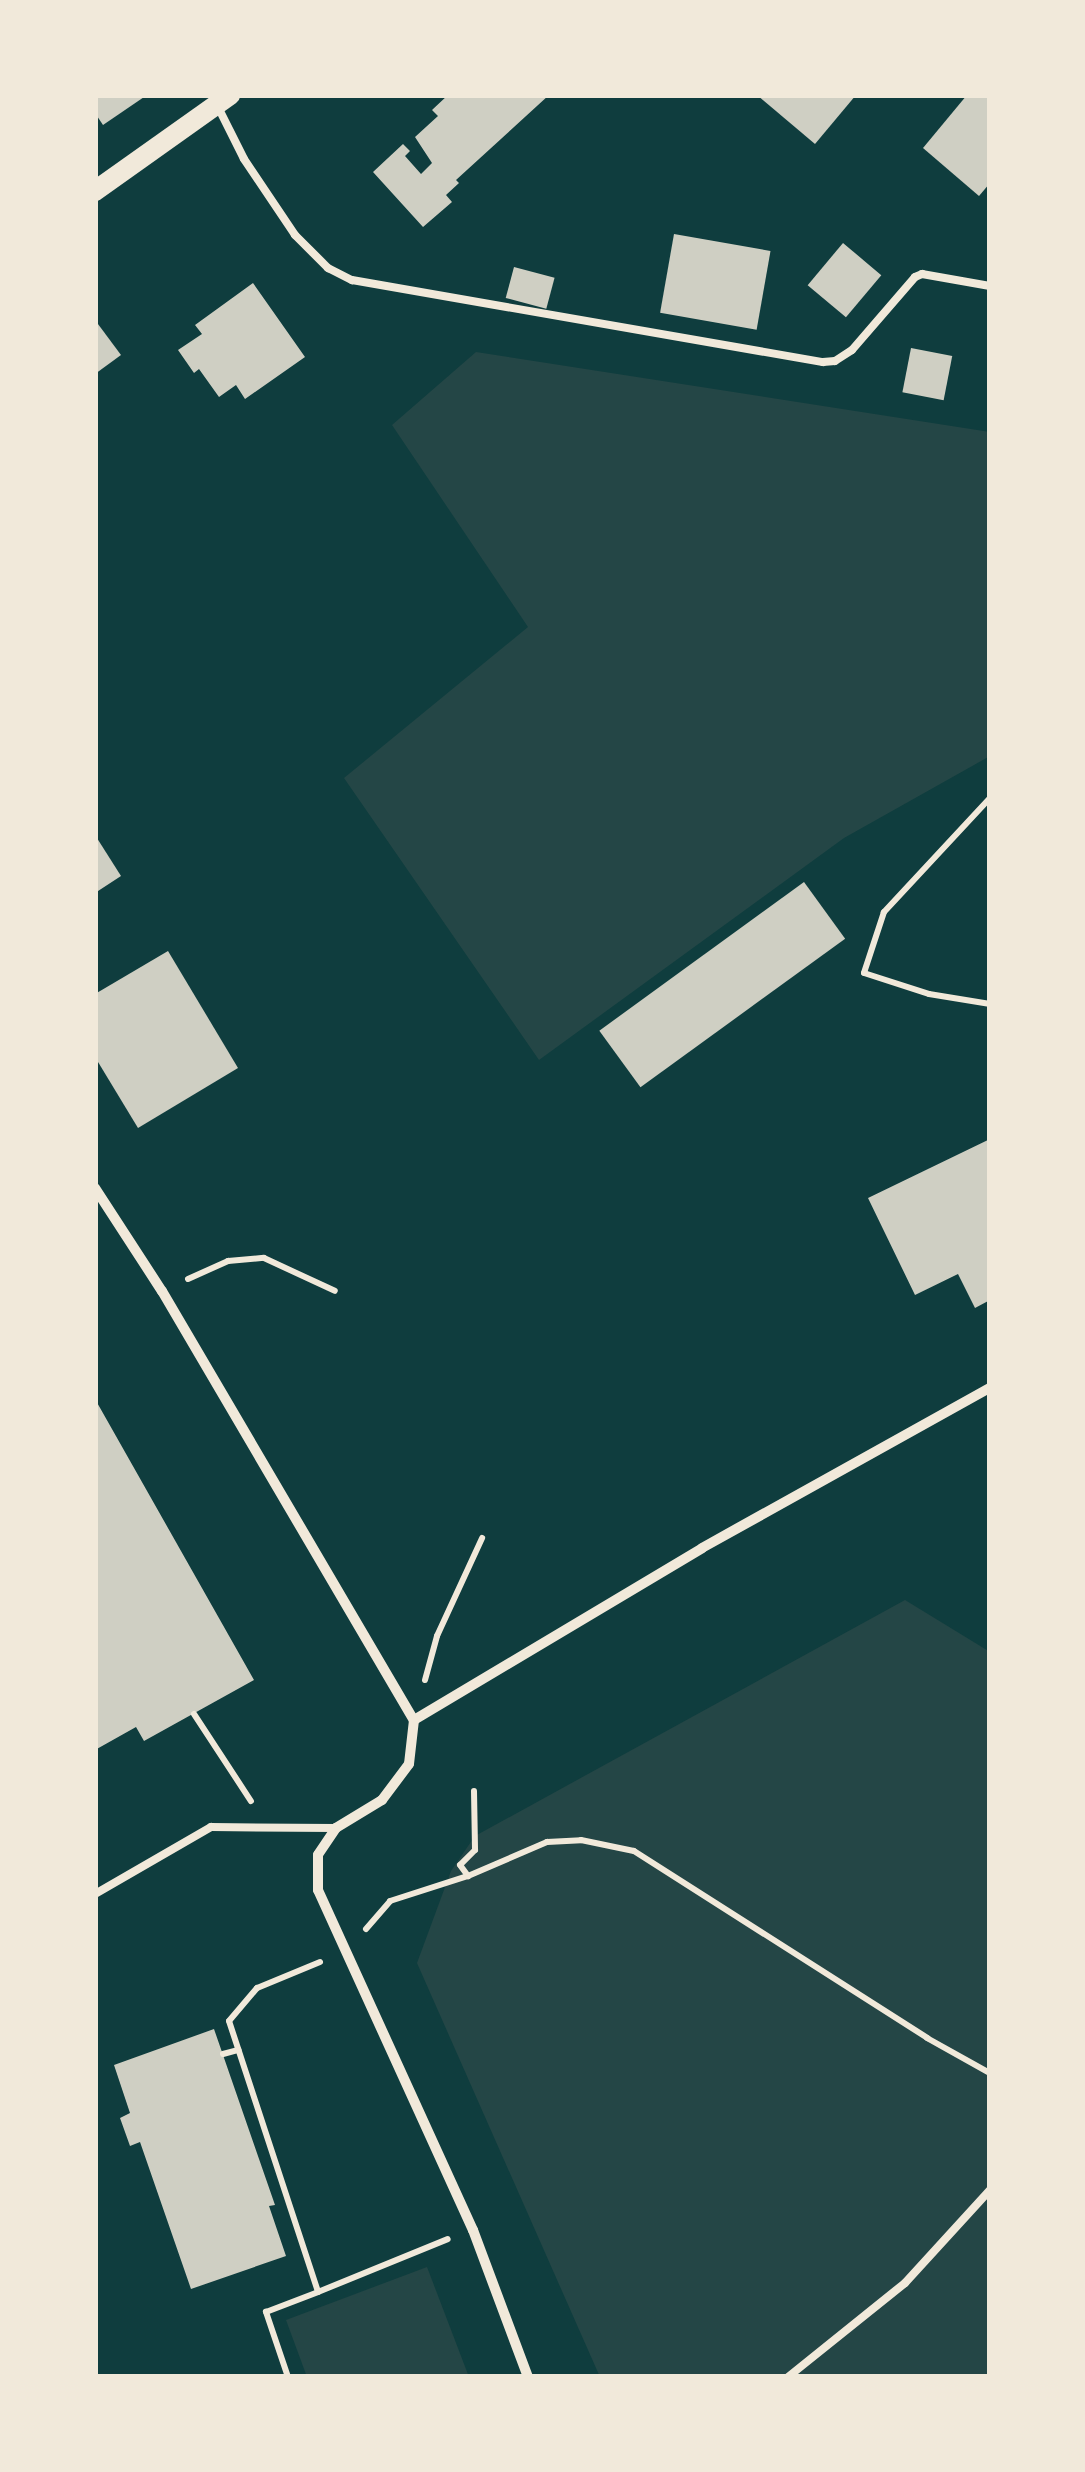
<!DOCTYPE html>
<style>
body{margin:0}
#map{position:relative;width:1085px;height:2472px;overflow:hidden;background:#0f3d3e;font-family:Jost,sans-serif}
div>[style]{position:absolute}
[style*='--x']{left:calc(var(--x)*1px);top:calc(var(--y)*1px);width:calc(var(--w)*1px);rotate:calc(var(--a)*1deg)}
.green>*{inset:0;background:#244646}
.building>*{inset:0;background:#cfcfc3;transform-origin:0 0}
.path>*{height:6px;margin:-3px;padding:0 3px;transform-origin:3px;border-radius:3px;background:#f1e9da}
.service>*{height:8px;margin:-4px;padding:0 4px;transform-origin:4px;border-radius:4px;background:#f1e9da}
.minor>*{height:10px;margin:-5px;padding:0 5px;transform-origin:5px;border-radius:5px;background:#f1e9da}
.secondary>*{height:20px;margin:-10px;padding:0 10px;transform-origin:10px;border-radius:10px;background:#f1e9da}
span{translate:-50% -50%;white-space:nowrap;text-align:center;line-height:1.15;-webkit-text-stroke:8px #f1e9da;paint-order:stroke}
.frame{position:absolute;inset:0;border:98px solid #f1e9da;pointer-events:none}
</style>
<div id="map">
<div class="green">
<i style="clip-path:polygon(476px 352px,990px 432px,990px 756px,844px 838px,539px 1060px,344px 778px,528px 627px,392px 425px)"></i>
<i style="clip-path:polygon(905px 1600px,990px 1652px,990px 2377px,600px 2377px,417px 1963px,451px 1871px,475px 1836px)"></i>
<i style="clip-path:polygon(427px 2267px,469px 2377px,307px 2377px,286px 2320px)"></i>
</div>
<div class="building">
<i style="clip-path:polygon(95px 95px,147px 95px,103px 125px,95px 113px)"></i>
<i style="clip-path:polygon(448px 95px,549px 95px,456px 180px,459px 183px,446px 195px,452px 202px,423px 227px,373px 172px,403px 144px,410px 151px,405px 156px,421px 174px,432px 163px,415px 137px,438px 116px,432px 110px)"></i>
<i style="clip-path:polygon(757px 95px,856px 95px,815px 144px)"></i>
<i style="clip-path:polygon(967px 95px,990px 95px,990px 183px,979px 196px,923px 148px)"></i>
<i style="left:674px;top:234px;width:98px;height:80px;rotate:10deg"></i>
<i style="left:843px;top:243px;width:50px;height:55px;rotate:40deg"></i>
<i style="left:514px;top:267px;width:42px;height:32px;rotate:15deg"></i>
<i style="clip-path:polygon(253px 283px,305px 357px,245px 399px,236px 385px,219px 397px,199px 369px,194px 373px,178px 350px,202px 334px,195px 325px)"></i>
<i style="clip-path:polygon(95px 320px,121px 355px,95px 374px)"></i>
<i style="left:911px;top:348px;width:42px;height:45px;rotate:11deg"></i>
<i style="clip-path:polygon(95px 835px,121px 876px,95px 893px)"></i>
<i style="left:804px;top:882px;width:70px;height:253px;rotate:54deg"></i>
<i style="clip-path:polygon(168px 951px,238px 1068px,138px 1128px,95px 1057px,95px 994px)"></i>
<i style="clip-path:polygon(990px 1139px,990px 1300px,975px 1308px,958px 1274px,915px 1295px,868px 1198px)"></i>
<i style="clip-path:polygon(95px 1399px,254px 1680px,144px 1741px,136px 1727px,95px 1750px)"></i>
<i style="clip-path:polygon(214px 2029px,275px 2205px,269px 2206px,286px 2256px,191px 2289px,140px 2142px,130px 2146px,120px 2118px,130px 2113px,114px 2065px)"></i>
</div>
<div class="path">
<i style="--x:990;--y:798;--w:156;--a:132.9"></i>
<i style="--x:884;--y:912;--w:64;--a:108.2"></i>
<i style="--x:864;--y:973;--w:68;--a:17.9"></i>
<i style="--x:929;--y:994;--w:62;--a:9.3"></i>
<i style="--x:188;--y:1279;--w:44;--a:-24.2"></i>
<i style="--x:228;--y:1261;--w:36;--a:-5"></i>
<i style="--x:264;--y:1258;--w:78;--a:24.9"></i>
<i style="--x:425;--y:1680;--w:46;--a:-74.7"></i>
<i style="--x:437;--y:1636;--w:108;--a:-65.3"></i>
<i style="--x:194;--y:1714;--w:104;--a:56.8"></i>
<i style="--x:474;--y:1791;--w:59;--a:89"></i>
<i style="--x:475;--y:1850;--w:21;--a:135"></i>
<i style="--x:460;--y:1865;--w:14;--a:54"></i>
<i style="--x:468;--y:1876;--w:86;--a:-23.3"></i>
<i style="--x:547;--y:1842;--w:34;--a:-3"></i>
<i style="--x:581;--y:1840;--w:54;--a:11.7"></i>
<i style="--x:634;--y:1851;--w:348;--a:32.5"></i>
<i style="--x:927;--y:2038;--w:72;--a:29.1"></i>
<i style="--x:366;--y:1929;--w:37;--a:-49"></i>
<i style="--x:390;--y:1901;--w:82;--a:-17.8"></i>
<i style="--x:320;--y:1962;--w:68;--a:157.6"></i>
<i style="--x:257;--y:1988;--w:43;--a:130.3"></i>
<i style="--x:229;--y:2021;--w:285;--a:71.8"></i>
<i style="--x:318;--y:2292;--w:140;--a:-22.2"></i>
<i style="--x:223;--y:2054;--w:16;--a:-15"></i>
<i style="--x:288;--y:2377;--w:69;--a:-108.7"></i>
<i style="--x:266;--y:2312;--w:56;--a:-21"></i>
</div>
<div class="service">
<i style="--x:217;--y:105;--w:60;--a:63.4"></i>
<i style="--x:244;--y:159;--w:92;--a:56.1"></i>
<i style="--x:295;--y:235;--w:47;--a:45"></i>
<i style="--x:328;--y:268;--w:27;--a:27"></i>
<i style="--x:352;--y:280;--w:478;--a:9.9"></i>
<i style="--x:823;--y:362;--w:12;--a:-5"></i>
<i style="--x:835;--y:361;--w:20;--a:-33"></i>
<i style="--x:852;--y:350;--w:96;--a:-49.2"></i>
<i style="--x:915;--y:277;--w:8;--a:-23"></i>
<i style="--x:922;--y:274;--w:69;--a:10"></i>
<i style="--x:95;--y:1894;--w:134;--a:-30"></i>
<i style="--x:211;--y:1827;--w:125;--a:0.5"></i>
<i style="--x:788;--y:2377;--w:150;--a:-38.8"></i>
<i style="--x:905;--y:2283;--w:126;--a:-47.6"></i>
</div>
<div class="minor">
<i style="--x:95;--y:1188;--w:123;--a:57"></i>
<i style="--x:162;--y:1291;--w:498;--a:59.6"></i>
<i style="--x:414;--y:1720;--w:44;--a:96.5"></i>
<i style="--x:409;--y:1764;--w:45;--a:126.9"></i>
<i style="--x:382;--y:1800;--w:54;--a:148.7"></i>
<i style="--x:336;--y:1828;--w:32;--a:124"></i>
<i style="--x:318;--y:1855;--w:35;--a:90"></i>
<i style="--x:318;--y:1890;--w:374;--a:65.5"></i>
<i style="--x:473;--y:2230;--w:157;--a:69.5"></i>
<i style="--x:414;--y:1720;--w:335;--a:-30.8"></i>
<i style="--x:702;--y:1548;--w:329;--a:-29.1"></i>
</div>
<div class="secondary">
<i style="--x:95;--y:191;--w:166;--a:-35.4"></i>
</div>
<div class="frame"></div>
</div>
